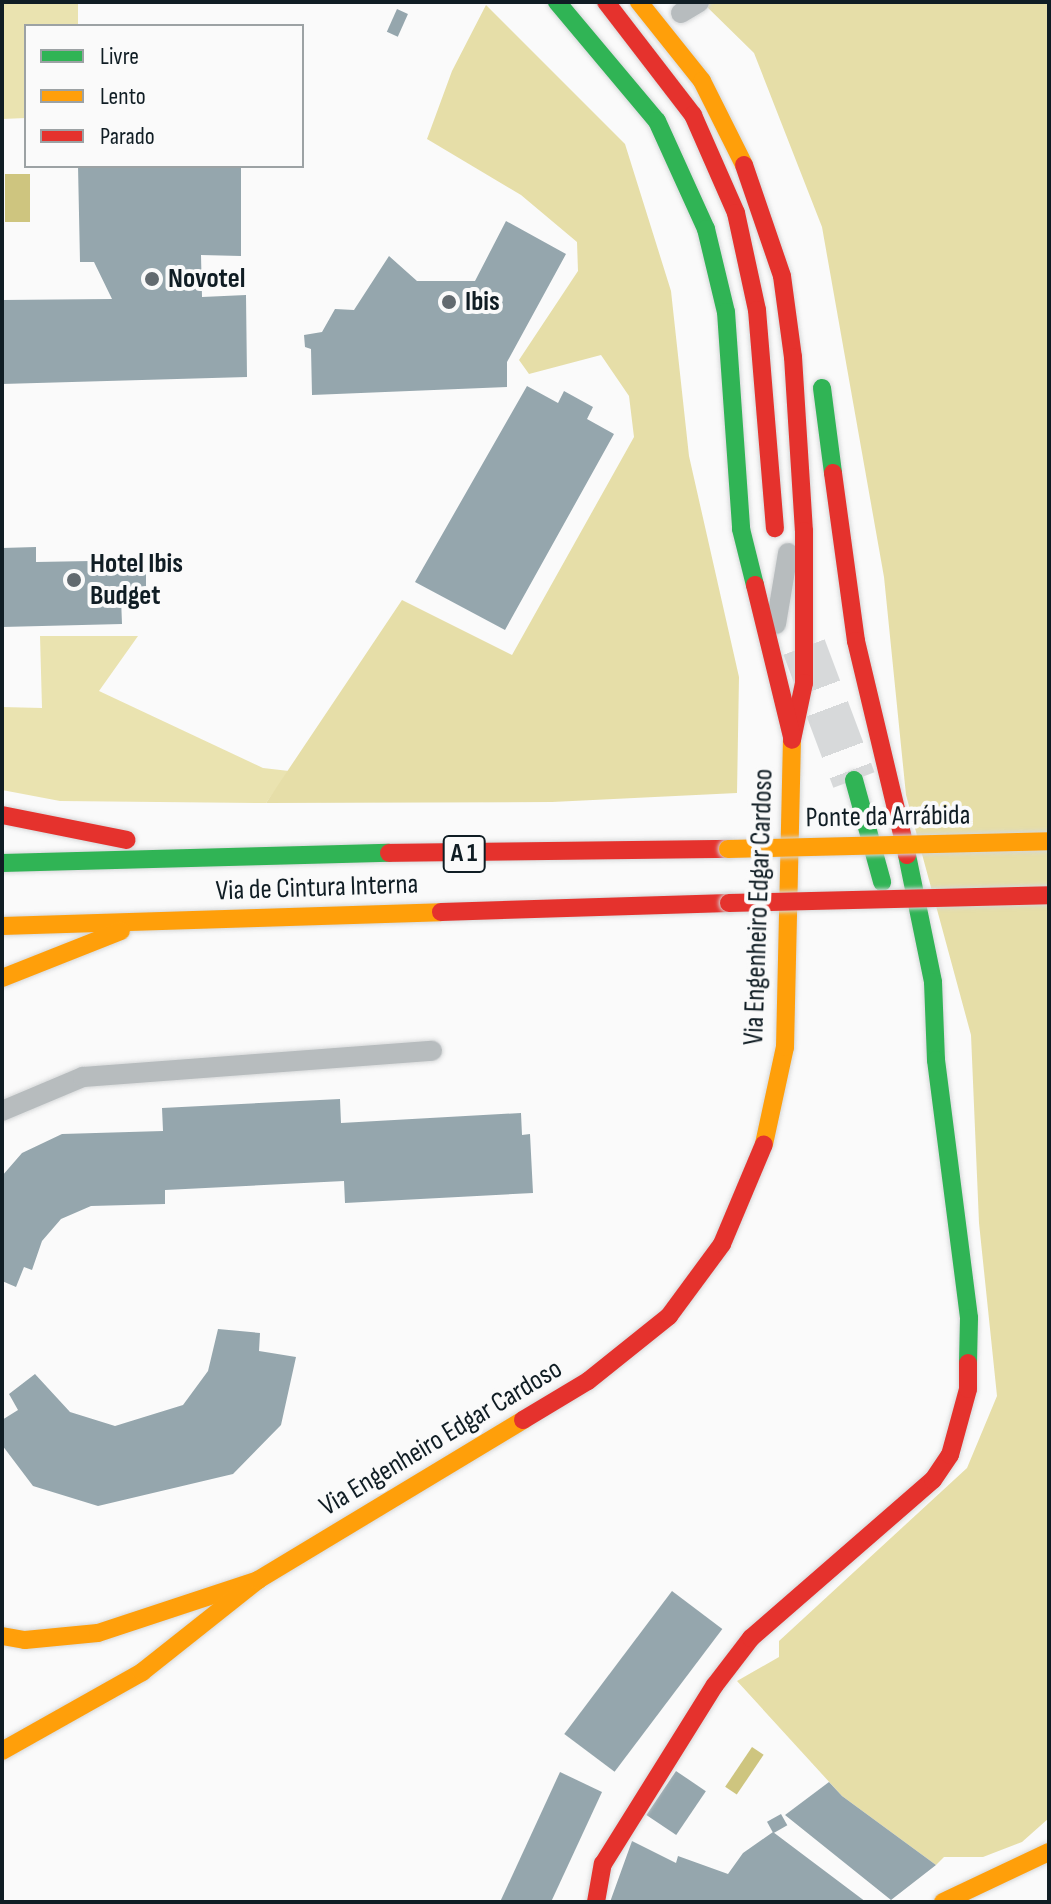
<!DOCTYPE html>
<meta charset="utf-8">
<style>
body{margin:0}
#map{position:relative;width:1051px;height:1904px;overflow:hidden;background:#fafafa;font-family:"Sofia Sans Condensed",sans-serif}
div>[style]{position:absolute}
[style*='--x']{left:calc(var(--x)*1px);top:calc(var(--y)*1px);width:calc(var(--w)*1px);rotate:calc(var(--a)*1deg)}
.green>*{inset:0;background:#eae3b0}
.forest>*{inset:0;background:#e6dea8}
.water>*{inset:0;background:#cec57f;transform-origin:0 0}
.building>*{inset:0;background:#95a6ad;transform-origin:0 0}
.secondary-tunnel>*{height:44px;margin-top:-22px;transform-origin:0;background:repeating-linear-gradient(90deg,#d7d9da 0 44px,transparent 0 66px)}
.roads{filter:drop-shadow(0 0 2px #d5d7d8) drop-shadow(0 0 2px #d5d7d8)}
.lane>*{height:20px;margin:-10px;padding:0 10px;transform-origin:10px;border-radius:10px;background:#b7bcbe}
.fast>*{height:18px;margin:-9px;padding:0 9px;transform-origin:9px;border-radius:9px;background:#30b455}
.slow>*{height:18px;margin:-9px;padding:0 9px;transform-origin:9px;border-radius:9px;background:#ff9f0a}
.jam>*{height:18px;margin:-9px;padding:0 9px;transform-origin:9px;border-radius:9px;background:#e5322d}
.bridges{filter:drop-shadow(0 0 2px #d5d7d8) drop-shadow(0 0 2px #d5d7d8)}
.slow-bridge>*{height:18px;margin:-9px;padding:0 9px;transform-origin:9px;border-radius:9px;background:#ff9f0a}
.jam-bridge>*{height:18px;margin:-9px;padding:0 9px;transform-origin:9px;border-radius:9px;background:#e5322d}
.dots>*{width:22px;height:22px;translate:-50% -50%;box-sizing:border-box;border:4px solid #fafafa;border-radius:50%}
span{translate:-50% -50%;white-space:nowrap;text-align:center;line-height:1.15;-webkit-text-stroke:8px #fafafa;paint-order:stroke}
.shield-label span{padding:2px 6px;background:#fafafa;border:2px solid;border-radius:6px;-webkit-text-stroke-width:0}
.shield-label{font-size:26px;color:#101d24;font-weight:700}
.poi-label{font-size:28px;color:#101d24;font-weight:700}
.left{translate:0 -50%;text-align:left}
.street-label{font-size:28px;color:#101d24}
.frame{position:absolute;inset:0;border:4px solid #101d24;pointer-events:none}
.legend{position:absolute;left:24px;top:24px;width:280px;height:144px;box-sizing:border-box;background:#fafafa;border:2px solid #9ca2a4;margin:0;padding:10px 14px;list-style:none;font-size:24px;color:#101d24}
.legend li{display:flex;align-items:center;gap:16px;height:40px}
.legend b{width:40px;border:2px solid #9ca2a4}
</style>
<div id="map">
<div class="green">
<i style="clip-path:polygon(2px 2px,78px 2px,78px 26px,26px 26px,26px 118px,2px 119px)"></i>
<i style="clip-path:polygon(40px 636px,138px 636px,99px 691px,263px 768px,289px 771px,266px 803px,60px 801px,2px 790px,2px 707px,42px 708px)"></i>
</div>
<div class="forest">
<i style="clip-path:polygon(702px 2px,1049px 2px,1049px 1818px,1022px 1842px,983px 1857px,944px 1857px,936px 1865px,842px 1796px,737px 1681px,779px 1657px,779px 1641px,967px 1468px,997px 1396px,979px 1223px,971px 1035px,906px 795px,884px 577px,822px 227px,754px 53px)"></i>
<i style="clip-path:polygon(486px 5px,625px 144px,671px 291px,689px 456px,739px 677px,737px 793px,552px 802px,266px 803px,402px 600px,512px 655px,634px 437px,629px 396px,601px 355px,529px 374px,519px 360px,578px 271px,577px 242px,521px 195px,427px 139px,452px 71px)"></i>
</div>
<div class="water">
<i style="left:5px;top:174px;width:25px;height:48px"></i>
<i style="left:752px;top:1747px;width:14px;height:48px;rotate:34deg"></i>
</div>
<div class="building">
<i style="left:397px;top:9px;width:12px;height:25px;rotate:24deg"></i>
<i style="clip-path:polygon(78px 166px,241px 166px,241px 256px,201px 255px,202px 297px,246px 295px,247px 377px,2px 384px,2px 300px,112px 299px,94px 262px,80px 262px)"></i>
<i style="clip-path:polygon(506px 221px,566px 254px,507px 362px,507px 387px,312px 395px,311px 349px,305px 347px,304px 335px,322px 332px,335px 309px,354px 310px,389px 256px,417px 281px,475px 281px)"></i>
<i style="clip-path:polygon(527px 386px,558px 403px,564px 391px,593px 407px,587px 419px,614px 434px,505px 630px,415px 582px)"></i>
<i style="clip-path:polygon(36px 547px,36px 562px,146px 560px,146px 597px,121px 598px,122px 624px,2px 627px,2px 548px)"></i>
<i style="clip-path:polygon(340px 1099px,341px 1123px,521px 1113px,522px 1135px,530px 1134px,533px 1193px,345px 1203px,344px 1181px,165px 1190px,165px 1204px,91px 1206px,61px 1219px,42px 1241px,32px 1270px,24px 1267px,16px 1287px,2px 1281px,2px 1176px,22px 1153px,62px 1134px,163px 1131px,162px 1108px)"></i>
<i style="clip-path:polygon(218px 1329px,260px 1333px,259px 1351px,296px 1357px,281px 1425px,233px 1474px,98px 1506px,33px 1486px,2px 1445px,2px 1420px,18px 1410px,9px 1394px,35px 1374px,70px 1412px,115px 1426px,183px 1405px,208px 1371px)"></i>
<i style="left:672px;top:1591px;width:63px;height:179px;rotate:37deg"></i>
<i style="left:676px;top:1771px;width:36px;height:53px;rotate:34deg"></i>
<i style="clip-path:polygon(560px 1772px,602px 1792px,551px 1902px,500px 1902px)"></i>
<i style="clip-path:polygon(829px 1782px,842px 1796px,936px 1865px,891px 1900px,785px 1815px)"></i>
<i style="left:781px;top:1814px;width:13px;height:16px;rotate:61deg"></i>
<i style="clip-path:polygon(773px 1832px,866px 1902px,610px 1902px,632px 1841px,676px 1863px,678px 1856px,728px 1874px,743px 1853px)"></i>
</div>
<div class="secondary-tunnel">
<i style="--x:804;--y:647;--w:142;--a:69.4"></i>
</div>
<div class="roads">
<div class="lane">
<i style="--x:681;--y:13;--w:21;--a:-31"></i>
<i style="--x:776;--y:624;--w:72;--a:-80.4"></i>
<i style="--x:2;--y:1111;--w:88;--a:-22.8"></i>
<i style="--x:83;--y:1077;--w:350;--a:-4.3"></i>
</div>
<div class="fast">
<i style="--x:557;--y:2;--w:155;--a:50"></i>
<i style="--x:657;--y:121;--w:119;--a:65.6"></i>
<i style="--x:706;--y:229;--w:85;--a:76.5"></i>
<i style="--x:726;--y:312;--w:218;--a:86"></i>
<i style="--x:741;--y:529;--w:58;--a:76"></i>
<i style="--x:822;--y:388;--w:86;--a:82.6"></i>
<i style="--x:854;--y:780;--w:106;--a:74.6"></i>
<i style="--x:907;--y:855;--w:130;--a:78.4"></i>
<i style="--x:933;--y:982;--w:78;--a:87.8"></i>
<i style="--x:936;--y:1060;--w:260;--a:82.7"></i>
<i style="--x:969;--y:1318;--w:45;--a:91.3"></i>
<i style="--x:2;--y:863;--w:387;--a:-1.5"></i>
</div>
<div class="slow">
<i style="--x:639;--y:2;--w:101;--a:51.4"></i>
<i style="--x:702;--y:81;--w:94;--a:63.4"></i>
<i style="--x:2;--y:926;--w:439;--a:-1.8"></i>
<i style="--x:2;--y:978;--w:128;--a:-21.6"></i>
<i style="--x:764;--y:1144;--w:99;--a:-77.8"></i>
<i style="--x:785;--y:1047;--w:307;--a:-88.7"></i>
<i style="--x:2;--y:1636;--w:23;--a:10"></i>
<i style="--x:25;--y:1640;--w:73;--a:-5.5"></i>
<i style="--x:98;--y:1633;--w:169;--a:-18.3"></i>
<i style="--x:2;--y:1751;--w:161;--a:-29.4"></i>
<i style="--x:142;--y:1672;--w:148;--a:-38.4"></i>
<i style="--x:258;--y:1580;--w:310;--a:-31.1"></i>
<i style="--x:943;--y:1902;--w:117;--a:-25.3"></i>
</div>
<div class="jam">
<i style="--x:606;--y:2;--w:143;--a:52.4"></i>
<i style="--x:693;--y:115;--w:107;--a:66.3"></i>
<i style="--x:736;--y:213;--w:99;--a:77.8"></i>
<i style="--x:757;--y:310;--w:219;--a:85.3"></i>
<i style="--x:744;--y:165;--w:117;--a:71.1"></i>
<i style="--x:782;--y:276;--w:82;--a:82.3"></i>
<i style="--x:793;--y:357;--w:174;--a:86.4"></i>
<i style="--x:804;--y:531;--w:152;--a:90"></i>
<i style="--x:804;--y:683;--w:58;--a:101.9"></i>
<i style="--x:833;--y:473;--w:170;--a:82.2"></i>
<i style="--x:856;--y:641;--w:220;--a:76.6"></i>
<i style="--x:755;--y:585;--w:156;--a:76.3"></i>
<i style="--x:2;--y:815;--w:127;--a:11.3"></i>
<i style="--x:389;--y:853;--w:339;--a:-0.7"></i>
<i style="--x:441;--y:912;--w:288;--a:-1.8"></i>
<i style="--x:523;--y:1420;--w:76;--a:-31"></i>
<i style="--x:588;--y:1381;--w:104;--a:-38.7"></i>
<i style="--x:669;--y:1316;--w:89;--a:-53.6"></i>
<i style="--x:722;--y:1244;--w:108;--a:-67.2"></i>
<i style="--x:596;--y:1902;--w:39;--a:-80"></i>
<i style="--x:603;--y:1864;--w:211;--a:-58"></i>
<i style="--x:715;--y:1685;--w:59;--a:-52.5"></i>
<i style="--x:751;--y:1638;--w:241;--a:-41"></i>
<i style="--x:933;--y:1480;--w:30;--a:-56"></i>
<i style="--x:950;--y:1455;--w:68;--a:-74.7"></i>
<i style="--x:968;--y:1389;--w:26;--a:-90"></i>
</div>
</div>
<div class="bridges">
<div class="slow-bridge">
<i style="--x:728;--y:849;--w:321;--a:-1.4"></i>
</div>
<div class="jam-bridge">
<i style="--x:729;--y:903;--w:320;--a:-1.4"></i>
</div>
</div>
<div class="dots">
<i style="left:152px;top:279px;background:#626a6f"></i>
<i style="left:449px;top:302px;background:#626a6f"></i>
<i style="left:74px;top:580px;background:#626a6f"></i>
</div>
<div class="shield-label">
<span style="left:464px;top:854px">A 1</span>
</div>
<div class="poi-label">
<span class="left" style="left:168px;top:279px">Novotel</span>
<span class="left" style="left:465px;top:302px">Ibis</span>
<span class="left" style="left:90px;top:580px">Hotel Ibis<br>Budget</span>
</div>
<div class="street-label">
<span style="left:888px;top:817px;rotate:-1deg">Ponte da Arrábida</span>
<span style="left:317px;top:888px;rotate:-2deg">Via de Cintura Interna</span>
<span style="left:759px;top:907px;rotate:-88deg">Via Engenheiro Edgar Cardoso</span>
<span style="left:441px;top:1438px;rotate:-31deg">Via Engenheiro Edgar Cardoso</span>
</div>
<div class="frame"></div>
<ul class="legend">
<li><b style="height:10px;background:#30b455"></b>Livre</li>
<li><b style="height:10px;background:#ff9f0a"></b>Lento</li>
<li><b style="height:10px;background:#e5322d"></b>Parado</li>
</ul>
</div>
